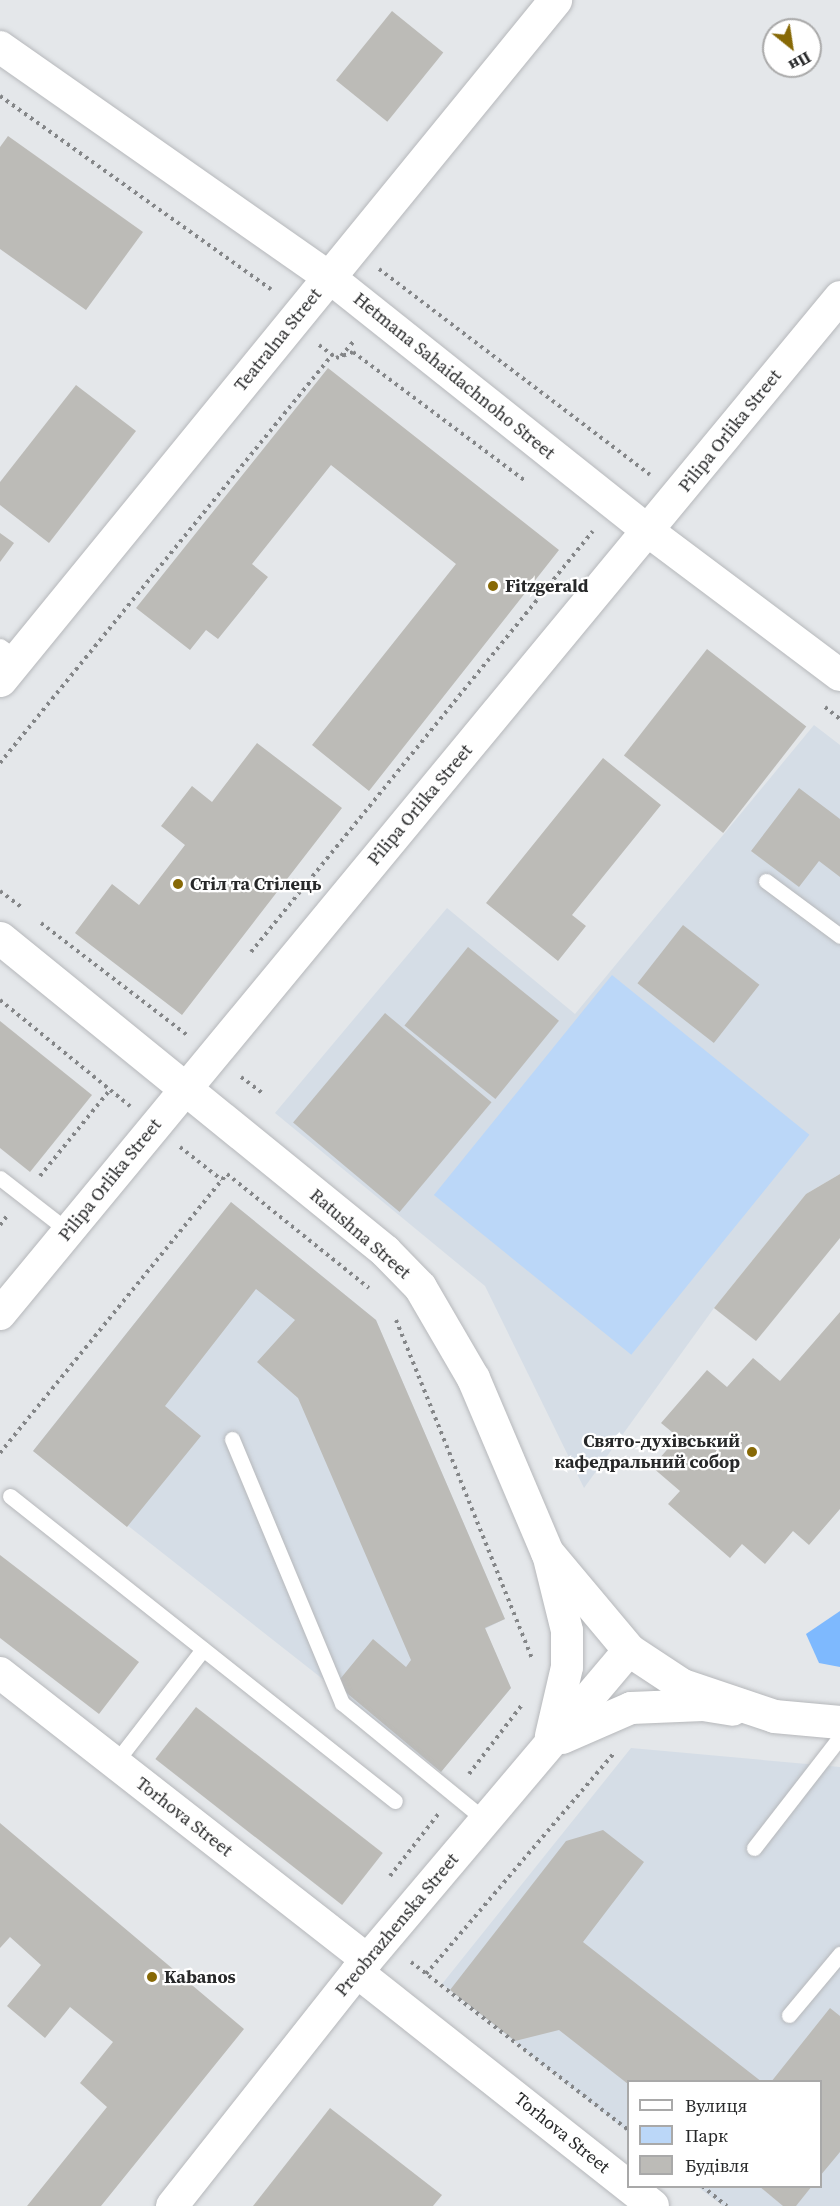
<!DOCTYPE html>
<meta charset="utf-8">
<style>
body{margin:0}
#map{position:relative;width:840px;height:2206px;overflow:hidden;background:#e4e7ea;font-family:"Source Serif 4",serif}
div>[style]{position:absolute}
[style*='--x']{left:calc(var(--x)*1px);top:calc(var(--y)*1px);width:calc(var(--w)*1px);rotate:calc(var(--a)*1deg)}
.built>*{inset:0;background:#d5dde6}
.green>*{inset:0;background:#bbd7f8;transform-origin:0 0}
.forest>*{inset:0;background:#7eb9fe}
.building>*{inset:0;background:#bcbbb7;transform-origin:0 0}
.path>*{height:4px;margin-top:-2px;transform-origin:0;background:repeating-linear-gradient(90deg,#848688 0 3px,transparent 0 7.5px)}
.roads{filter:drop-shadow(0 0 2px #b6b8bb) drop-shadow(0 0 2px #b6b8bb)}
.lane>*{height:15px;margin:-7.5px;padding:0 7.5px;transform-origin:7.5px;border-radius:7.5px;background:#fff}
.street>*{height:32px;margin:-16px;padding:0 16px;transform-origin:16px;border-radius:16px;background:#fff}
.secondary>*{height:33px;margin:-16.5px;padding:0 16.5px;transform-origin:16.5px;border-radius:16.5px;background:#fff}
.dots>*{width:16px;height:16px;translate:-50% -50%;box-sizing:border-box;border:3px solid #fff;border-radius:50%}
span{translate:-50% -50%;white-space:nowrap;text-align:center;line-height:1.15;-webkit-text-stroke:4.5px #fff;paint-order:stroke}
.street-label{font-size:18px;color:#272829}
.poi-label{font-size:18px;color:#272829;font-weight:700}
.left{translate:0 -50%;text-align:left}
.right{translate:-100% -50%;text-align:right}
.legend{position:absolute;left:627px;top:2080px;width:195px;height:108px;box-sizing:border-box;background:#fff;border:2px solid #a9a9a9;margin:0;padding:8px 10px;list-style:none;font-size:18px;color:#272829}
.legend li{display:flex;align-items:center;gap:12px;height:30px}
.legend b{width:30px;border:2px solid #a9a9a9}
.north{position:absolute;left:762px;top:18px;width:60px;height:60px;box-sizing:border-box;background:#fff;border:2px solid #a9a9a9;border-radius:50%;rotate:150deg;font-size:16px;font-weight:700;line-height:24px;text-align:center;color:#272829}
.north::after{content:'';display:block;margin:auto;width:21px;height:27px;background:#876906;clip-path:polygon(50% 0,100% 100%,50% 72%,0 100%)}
</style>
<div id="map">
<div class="built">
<i style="clip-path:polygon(814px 725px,840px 745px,840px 1174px,806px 1194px,714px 1308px,584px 1488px,485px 1286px,275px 1113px,447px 908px,575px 1014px)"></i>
<i style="clip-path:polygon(231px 1202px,376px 1320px,505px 1619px,485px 1629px,511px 1688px,441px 1772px,33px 1451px)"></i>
<i style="clip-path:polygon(631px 1748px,840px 1767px,840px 2206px,723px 2206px,698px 2187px,820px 2186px,820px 2082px,628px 2082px,628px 2132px,442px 1984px)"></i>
</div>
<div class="green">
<i style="left:612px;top:975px;width:254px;height:283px;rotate:39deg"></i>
</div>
<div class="forest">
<i style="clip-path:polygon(840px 1611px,840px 1667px,819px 1663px,806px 1634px)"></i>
</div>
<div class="building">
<i style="left:392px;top:11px;width:66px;height:89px;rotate:39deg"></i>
<i style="clip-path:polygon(8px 136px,143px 232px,86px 310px,0 249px,0 147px)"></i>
<i style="clip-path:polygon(328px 368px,559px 550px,369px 791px,312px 745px,456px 564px,331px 465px,252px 564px,268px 577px,218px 639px,206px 630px,190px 650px,136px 608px)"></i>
<i style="clip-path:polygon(76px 385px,136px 431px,49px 543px,0 505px,0 482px)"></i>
<i style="clip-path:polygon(0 533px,14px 543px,0 562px)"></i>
<i style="left:707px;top:649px;width:126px;height:135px;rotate:38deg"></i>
<i style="clip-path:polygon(257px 743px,342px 808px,182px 1015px,75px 933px,112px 884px,139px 905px,185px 845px,161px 826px,192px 786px,212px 802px)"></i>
<i style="clip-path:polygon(603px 758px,661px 805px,572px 915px,586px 926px,558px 961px,486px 903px)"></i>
<i style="clip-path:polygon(799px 788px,840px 819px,840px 877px,819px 861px,799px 887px,751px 851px)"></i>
<i style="left:683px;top:925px;width:97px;height:74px;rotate:38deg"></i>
<i style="left:468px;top:947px;width:117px;height:101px;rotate:39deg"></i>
<i style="left:385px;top:1013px;width:139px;height:143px;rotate:40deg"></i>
<i style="clip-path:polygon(0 1021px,92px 1095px,30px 1172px,0 1148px)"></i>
<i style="clip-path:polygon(840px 1174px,840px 1238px,756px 1341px,714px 1308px,806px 1194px)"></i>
<i style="clip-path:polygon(231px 1202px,376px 1320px,505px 1619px,485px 1628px,511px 1688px,441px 1772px,336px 1684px,373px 1639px,406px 1667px,411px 1660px,298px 1398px,257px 1362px,295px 1320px,256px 1289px,165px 1406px,201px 1436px,127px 1527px,33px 1451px)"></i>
<i style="clip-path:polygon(840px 1312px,840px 1509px,809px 1545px,793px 1531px,765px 1564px,742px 1544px,730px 1558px,668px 1504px,680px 1491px,652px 1467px,678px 1437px,661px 1423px,707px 1370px,727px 1387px,753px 1358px,780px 1381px)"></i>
<i style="clip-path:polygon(0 1555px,139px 1662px,99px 1714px,0 1638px)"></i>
<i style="left:196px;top:1707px;width:237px;height:66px;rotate:38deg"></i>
<i style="clip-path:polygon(0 1823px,244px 2029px,101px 2206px,27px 2206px,107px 2107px,80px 2083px,113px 2042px,70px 2007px,45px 2038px,7px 2006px,41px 1965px,10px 1937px,0 1948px)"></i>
<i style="clip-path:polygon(603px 1830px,644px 1862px,583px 1942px,762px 2082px,628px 2084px,559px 2030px,515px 2041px,450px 1990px,566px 1841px)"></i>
<i style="clip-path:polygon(830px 2008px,840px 2016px,840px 2152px,820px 2176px,820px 2082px,771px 2082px)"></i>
<i style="clip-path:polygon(330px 2108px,442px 2195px,433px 2206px,253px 2206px)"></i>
<i style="clip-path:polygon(759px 2186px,812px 2186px,796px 2206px,783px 2206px)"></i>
</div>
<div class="path">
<i style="--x:0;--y:96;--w:333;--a:35.5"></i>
<i style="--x:379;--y:269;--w:340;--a:37.2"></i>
<i style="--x:319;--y:345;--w:21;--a:37"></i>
<i style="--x:336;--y:358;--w:18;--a:-19"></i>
<i style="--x:353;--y:352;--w:217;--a:36.8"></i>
<i style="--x:341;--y:356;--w:20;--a:-49"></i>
<i style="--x:825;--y:707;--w:19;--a:39"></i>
<i style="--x:0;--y:763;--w:526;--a:-50.86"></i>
<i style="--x:0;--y:891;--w:26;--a:37"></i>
<i style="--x:41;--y:923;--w:184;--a:37.5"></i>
<i style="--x:251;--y:952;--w:542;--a:-50.91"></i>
<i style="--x:0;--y:1000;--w:168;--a:39.2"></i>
<i style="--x:241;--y:1077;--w:26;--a:37"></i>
<i style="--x:180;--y:1147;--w:53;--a:38.2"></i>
<i style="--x:40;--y:1176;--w:111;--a:-50.9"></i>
<i style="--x:0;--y:1225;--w:11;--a:-52"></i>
<i style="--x:396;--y:1320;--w:365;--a:68.1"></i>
<i style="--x:0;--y:1453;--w:360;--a:-50.9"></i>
<i style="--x:227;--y:1174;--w:182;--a:38.8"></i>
<i style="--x:469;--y:1774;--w:86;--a:-52.6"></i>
<i style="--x:390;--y:1876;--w:80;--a:-52.1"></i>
<i style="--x:411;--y:1962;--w:274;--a:37.7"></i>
<i style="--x:426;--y:1974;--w:290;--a:-49.6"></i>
<i style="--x:702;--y:2186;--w:32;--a:39"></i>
</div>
<div class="roads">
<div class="lane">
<i style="--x:0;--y:646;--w:22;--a:36"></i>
<i style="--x:766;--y:881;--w:92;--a:36.6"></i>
<i style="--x:0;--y:1178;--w:86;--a:37.9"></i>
<i style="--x:232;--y:1439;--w:286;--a:67.4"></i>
<i style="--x:342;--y:1703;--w:185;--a:39.3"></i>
<i style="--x:10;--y:1496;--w:491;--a:38.4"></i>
<i style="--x:115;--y:1763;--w:144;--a:-52.3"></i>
<i style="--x:754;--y:1848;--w:140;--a:-52.2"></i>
<i style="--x:789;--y:2015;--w:80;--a:-50.1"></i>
</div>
<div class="street">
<i style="--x:0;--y:47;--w:401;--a:35"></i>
<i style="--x:329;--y:277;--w:408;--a:38.5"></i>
<i style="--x:648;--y:531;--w:240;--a:36.9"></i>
<i style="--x:0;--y:1314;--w:1319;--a:-50.44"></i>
<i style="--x:548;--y:1554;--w:79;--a:76.1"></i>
<i style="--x:567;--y:1631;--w:36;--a:90"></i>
<i style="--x:567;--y:1667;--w:71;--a:103.1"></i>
<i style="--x:0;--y:1673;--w:466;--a:38"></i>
<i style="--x:562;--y:1738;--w:75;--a:-23.5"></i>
<i style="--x:631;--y:1708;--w:72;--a:-2.4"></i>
<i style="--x:703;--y:1705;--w:30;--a:9"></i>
<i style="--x:357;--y:1972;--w:377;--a:38.3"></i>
<i style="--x:172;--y:2206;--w:298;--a:-51.7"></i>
<i style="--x:357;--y:1972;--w:422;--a:-49.8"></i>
</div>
<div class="secondary">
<i style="--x:0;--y:680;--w:878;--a:-50.78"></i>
<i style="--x:0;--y:938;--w:496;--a:39.1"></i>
<i style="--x:385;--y:1251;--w:50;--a:45.8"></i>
<i style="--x:420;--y:1287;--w:105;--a:59.8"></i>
<i style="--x:473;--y:1378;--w:189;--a:67"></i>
<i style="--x:547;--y:1552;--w:128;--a:50.1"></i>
<i style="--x:629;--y:1650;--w:64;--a:33.4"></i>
<i style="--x:682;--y:1685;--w:97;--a:18.6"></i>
<i style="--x:774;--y:1716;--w:66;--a:5.2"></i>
</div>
</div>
<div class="dots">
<i style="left:493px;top:586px;background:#876906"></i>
<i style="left:178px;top:884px;background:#876906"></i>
<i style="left:752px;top:1452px;background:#876906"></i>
<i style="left:152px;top:1977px;background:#876906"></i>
</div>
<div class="street-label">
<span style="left:278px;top:340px;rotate:-51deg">Teatralna Street</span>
<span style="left:454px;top:376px;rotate:39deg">Hetmana Sahaidachnoho Street</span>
<span style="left:730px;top:431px;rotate:-51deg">Pilipa Orlika Street</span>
<span style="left:420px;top:805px;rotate:-50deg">Pilipa Orlika Street</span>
<span style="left:110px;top:1180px;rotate:-51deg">Pilipa Orlika Street</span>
<span style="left:360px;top:1234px;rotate:41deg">Ratushna Street</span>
<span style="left:184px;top:1817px;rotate:38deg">Torhova Street</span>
<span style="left:397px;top:1925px;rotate:-50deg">Preobrazhenska Street</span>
<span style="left:562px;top:2133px;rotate:39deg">Torhova Street</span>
</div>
<div class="poi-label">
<span class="left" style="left:505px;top:586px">Fitzgerald</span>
<span class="left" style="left:190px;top:884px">Стіл та Стілець</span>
<span class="right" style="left:740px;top:1452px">Свято-духівський<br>кафедральний собор</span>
<span class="left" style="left:164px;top:1977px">Kabanos</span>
</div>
<ul class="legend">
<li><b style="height:8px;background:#fff"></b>Вулиця</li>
<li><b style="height:16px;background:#bbd7f8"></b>Парк</li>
<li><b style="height:16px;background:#bcbbb7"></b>Будівля</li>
</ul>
<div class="north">Пн</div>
</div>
